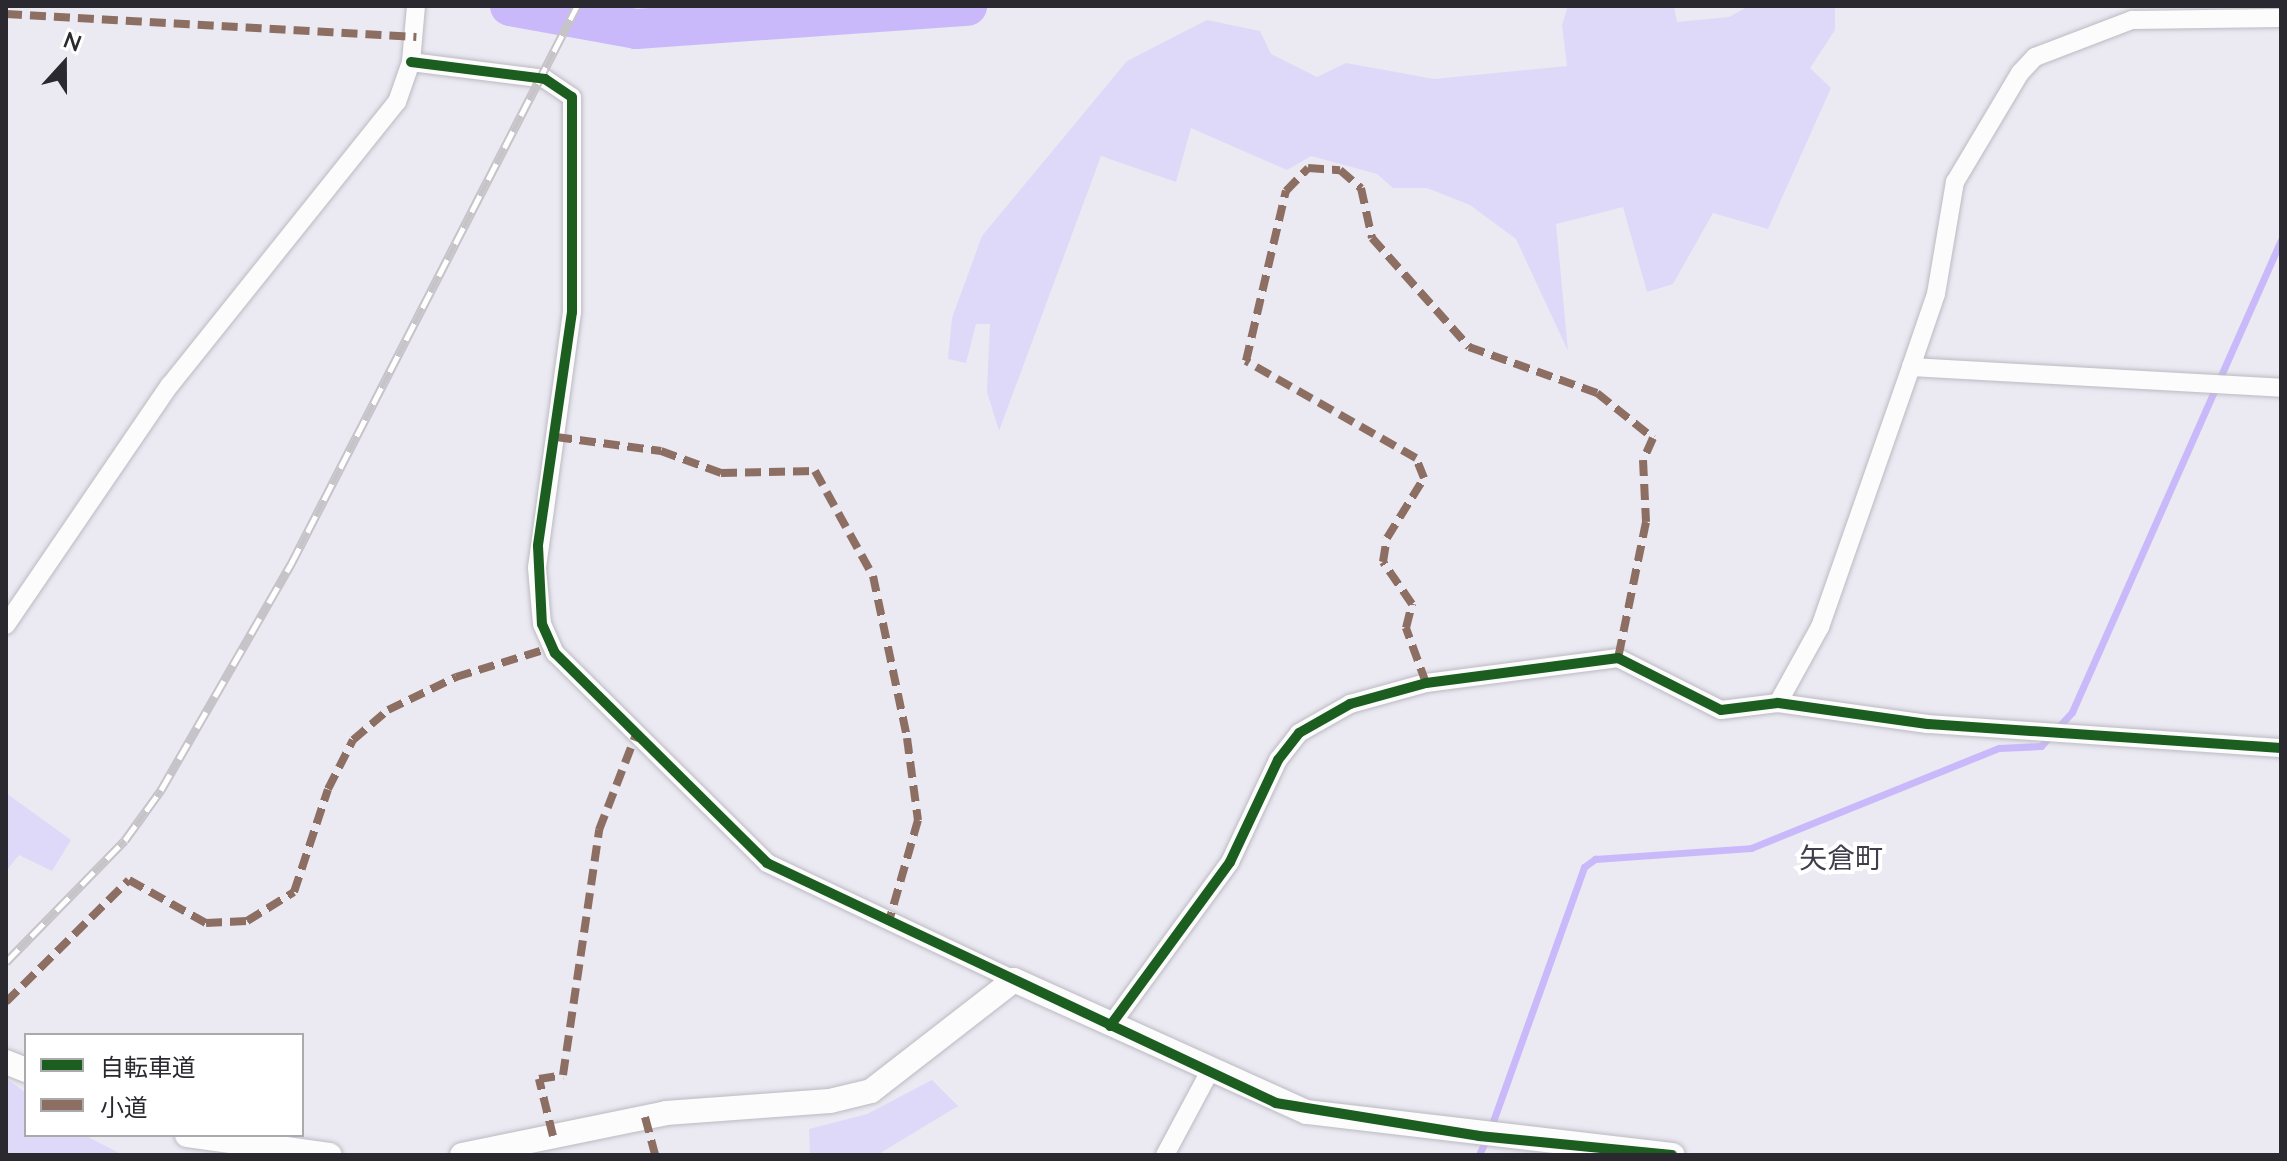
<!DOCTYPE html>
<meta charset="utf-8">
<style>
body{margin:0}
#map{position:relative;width:2287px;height:1161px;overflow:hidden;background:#ebe9f2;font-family:Lato,"Noto Sans JP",sans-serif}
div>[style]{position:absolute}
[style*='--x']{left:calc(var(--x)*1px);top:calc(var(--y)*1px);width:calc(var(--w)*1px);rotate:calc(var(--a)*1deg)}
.green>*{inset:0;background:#dfd9f9}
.stream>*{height:7px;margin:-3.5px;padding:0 3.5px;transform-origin:3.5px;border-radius:3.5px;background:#c9b9fa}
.river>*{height:40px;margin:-20px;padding:0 20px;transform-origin:20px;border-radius:20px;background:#c9b9fa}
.roads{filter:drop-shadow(0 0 2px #bcbac1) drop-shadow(0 0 2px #bcbac1)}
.minor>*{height:18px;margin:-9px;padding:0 9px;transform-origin:9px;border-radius:9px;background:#fcfcfd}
.tertiary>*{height:24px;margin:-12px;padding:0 12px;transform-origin:12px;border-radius:12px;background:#fcfcfd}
.rail>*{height:9px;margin-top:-4.5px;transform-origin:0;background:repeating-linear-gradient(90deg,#fff 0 18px,#c6c4c8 0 36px);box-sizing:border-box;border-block:2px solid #c6c4c8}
.quiet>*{height:8px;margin-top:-4px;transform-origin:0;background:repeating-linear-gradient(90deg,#8d6e63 0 16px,transparent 0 24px)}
.cycleway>*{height:10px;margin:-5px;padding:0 5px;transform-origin:5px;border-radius:5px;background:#1b5e20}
span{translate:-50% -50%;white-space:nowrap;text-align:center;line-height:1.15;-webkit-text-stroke:8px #fff;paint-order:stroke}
.quarter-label{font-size:28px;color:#413e4c}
.frame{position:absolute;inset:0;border:8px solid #2a292f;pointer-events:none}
.legend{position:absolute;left:24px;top:1033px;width:280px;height:104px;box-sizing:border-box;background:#fff;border:2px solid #aaa9ac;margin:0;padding:10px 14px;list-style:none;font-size:24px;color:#2a292f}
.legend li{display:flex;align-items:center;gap:16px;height:40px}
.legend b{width:40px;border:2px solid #aaa9ac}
.north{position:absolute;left:24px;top:24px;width:80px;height:80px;-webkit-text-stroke:6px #fff;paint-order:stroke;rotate:21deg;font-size:22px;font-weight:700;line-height:32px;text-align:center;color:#2a292f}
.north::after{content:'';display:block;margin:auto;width:28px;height:36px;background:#2a292f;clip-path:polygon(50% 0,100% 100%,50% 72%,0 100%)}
</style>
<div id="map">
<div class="green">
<i style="clip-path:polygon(1568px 6px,1674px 6px,1677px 22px,1729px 17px,1749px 6px,1835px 6px,1835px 30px,1810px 68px,1831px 88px,1768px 229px,1713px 213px,1673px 284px,1647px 292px,1623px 207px,1556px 224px,1568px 351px,1516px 239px,1470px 205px,1427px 188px,1393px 188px,1377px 174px,1311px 156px,1287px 170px,1191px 128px,1176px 182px,1101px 156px,999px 431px,987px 392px,990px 324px,976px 324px,966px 363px,948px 359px,952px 318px,982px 236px,1127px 61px,1207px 20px,1260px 31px,1271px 54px,1317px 77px,1346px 63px,1434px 79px,1567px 66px,1562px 25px)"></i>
<i style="clip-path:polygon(6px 793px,71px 840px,52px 871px,19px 855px,6px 871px)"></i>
<i style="clip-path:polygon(6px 1078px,26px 1093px,26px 1135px,84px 1135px,123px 1155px,6px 1155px)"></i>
<i style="clip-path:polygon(932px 1080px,958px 1106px,877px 1155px,810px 1155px,809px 1129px,867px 1114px)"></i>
</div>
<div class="stream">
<i style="--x:1491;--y:1127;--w:276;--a:-70.3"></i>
<i style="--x:1584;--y:867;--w:14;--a:-36"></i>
<i style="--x:1595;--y:859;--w:156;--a:-4"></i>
<i style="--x:1751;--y:848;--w:267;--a:-22"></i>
<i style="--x:1999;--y:748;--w:42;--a:-2.7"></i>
<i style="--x:2041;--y:746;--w:46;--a:-47.6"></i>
<i style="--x:2072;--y:712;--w:516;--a:-66.12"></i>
<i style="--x:1479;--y:1155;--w:17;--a:-66"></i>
</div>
<div class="river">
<i style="--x:510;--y:6;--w:128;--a:10.3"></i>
<i style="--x:636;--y:29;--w:332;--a:-4"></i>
</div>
<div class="roads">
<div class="minor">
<i style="--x:411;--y:62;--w:135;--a:7.2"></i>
<i style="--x:545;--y:79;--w:32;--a:34"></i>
<i style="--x:572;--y:97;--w:215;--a:90"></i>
<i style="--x:572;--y:312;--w:258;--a:97.8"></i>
<i style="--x:537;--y:568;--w:56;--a:84.9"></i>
<i style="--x:542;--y:624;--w:32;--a:66"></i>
<i style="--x:555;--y:653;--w:298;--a:44.7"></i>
<i style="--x:767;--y:863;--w:273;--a:25.3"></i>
<i style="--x:1911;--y:367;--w:371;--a:3.2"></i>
<i style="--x:6;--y:625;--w:291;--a:-55.7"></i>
<i style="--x:170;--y:385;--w:363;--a:-51.3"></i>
<i style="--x:397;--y:102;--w:42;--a:-70.7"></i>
<i style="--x:411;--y:62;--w:56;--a:-84.9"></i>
<i style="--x:1778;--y:703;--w:87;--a:-61.1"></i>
<i style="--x:1820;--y:627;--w:275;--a:-70.7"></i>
<i style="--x:1911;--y:367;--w:77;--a:-71.1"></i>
<i style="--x:1936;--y:294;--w:114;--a:-80.4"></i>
<i style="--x:1955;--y:182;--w:127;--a:-59.2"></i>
<i style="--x:2020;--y:73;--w:22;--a:-47"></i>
<i style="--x:2035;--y:57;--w:104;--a:-20.9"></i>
<i style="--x:2132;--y:20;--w:149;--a:-0.8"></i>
<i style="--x:1110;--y:1026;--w:203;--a:-53.8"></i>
<i style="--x:1230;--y:862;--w:113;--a:-64.8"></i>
<i style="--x:1278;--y:760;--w:34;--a:-52"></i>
<i style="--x:1299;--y:733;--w:59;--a:-29.6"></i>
<i style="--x:1350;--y:704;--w:79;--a:-15.4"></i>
<i style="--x:1426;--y:683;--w:194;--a:-7.4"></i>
<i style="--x:1618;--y:658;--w:115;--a:26.8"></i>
<i style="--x:1721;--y:710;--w:57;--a:-7"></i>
<i style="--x:1778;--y:703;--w:151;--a:8"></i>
<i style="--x:1928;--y:724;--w:354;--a:3.9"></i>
<i style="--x:1165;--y:1155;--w:93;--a:-61.8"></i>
</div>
<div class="tertiary">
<i style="--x:6;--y:1062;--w:22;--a:22"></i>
<i style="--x:187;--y:1135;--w:144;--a:8"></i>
<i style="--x:462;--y:1155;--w:208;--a:-11.6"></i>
<i style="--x:666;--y:1113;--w:164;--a:-4.2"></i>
<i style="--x:830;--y:1101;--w:42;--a:-13.7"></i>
<i style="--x:871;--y:1091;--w:181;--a:-37.8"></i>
<i style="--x:1014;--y:980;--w:321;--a:24.3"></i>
<i style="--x:1307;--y:1112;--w:368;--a:6.7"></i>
</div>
</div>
<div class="rail">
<i style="--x:6;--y:962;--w:170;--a:-45.7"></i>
<i style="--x:125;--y:840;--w:62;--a:-54.2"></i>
<i style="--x:161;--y:790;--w:261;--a:-60.1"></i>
<i style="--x:291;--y:564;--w:627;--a:-62.86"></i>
</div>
<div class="quiet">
<i style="--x:6;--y:14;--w:411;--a:3.2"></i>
<i style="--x:556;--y:437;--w:106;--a:7.6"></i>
<i style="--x:661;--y:451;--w:64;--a:20.1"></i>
<i style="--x:721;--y:473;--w:94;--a:-1.2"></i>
<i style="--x:815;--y:471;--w:120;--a:61.1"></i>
<i style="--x:873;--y:576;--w:166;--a:78.1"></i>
<i style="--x:907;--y:738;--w:83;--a:82.4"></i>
<i style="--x:918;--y:820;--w:105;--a:106"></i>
<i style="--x:1426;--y:683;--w:59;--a:-110"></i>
<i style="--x:1406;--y:628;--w:25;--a:-76"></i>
<i style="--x:1412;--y:604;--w:51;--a:-124.6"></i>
<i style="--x:1383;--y:562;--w:24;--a:-81"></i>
<i style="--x:1387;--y:538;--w:70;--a:-58.3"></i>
<i style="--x:1424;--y:478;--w:22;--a:-112"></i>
<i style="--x:1416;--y:458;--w:196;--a:-150.3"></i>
<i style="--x:1246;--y:361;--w:175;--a:-76.8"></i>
<i style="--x:1286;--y:191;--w:32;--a:-46"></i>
<i style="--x:1308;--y:168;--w:32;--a:4"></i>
<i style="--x:1340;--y:170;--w:28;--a:41"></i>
<i style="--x:1361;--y:188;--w:51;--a:77.6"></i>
<i style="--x:1372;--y:238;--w:146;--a:48.3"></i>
<i style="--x:1469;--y:347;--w:136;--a:19.8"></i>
<i style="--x:1597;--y:393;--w:72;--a:38.8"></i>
<i style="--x:1653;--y:438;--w:24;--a:114"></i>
<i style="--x:1643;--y:460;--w:62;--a:87.2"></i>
<i style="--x:1646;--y:522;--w:139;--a:101.6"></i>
<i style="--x:6;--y:1002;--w:173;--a:-44.8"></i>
<i style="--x:129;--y:880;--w:88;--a:29.2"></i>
<i style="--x:206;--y:923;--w:41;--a:-2.8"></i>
<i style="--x:247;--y:921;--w:55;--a:-31.7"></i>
<i style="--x:294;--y:892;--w:108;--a:-71.7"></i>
<i style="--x:328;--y:789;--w:55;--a:-63"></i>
<i style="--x:353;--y:740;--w:46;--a:-40.6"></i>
<i style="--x:388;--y:710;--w:76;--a:-25.9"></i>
<i style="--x:456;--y:677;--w:102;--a:-17.2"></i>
<i style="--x:645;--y:1117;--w:39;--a:75"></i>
<i style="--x:553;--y:1136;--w:59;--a:-103.8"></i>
<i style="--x:539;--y:1079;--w:24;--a:-9"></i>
<i style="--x:563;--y:1075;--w:248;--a:-81.6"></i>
<i style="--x:599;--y:830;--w:100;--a:-68.8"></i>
</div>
<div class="cycleway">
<i style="--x:411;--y:62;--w:135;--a:7.2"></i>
<i style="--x:545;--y:79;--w:32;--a:34"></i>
<i style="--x:572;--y:97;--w:215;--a:90"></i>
<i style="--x:572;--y:312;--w:236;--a:98.3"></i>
<i style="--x:538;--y:546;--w:78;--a:87.1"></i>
<i style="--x:542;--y:624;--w:32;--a:66"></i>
<i style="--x:555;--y:653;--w:298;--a:44.7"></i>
<i style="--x:767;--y:863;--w:563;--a:25.24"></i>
<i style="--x:1276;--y:1103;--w:206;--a:9.2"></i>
<i style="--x:1479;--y:1136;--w:194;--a:5.6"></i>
<i style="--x:1110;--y:1026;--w:203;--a:-53.8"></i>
<i style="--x:1230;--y:862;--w:113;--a:-64.8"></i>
<i style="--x:1278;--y:760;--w:34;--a:-52"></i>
<i style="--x:1299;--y:733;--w:59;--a:-29.6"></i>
<i style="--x:1350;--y:704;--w:79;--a:-15.4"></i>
<i style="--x:1426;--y:683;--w:194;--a:-7.4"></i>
<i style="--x:1618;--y:658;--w:115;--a:26.8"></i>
<i style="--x:1721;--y:710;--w:57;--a:-7"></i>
<i style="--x:1778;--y:703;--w:151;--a:8"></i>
<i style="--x:1928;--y:724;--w:354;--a:3.9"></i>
</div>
<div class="quarter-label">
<span style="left:1841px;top:857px">矢倉町</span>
</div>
<div class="frame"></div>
<ul class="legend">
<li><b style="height:10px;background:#1b5e20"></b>自転車道</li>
<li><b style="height:10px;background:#8d6e63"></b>小道</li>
</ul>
<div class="north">N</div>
</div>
